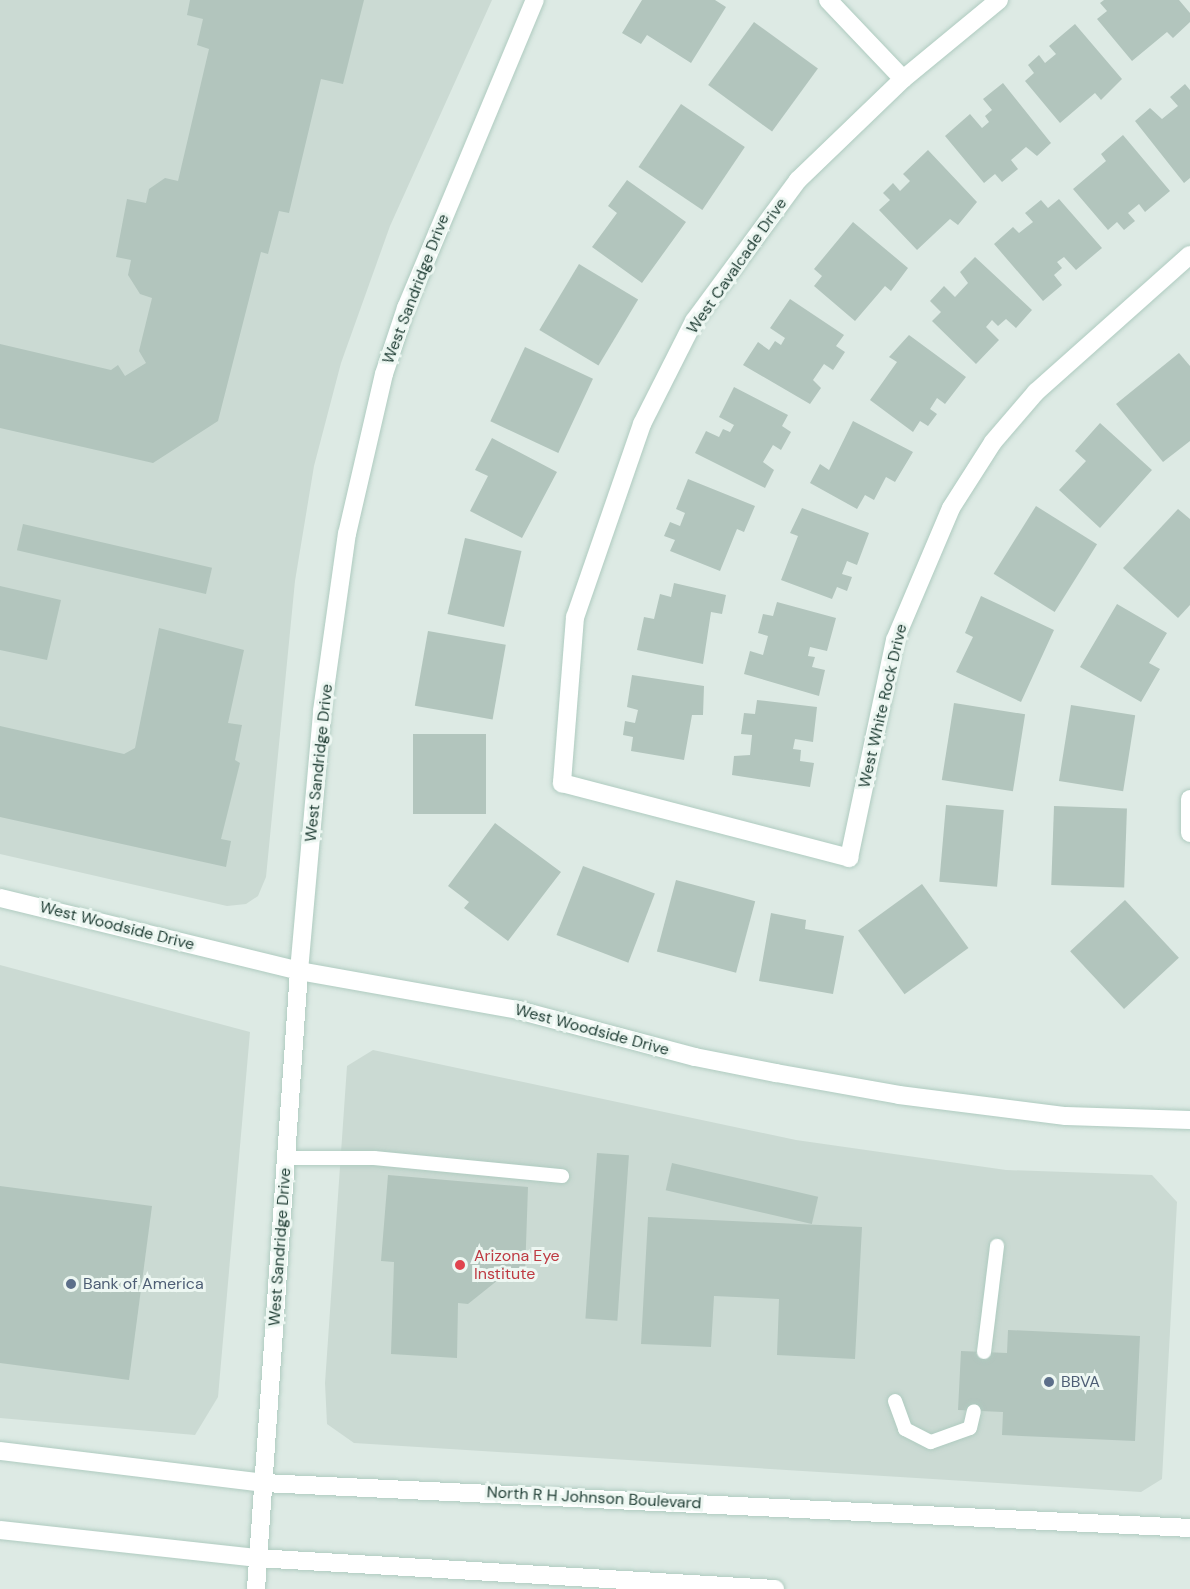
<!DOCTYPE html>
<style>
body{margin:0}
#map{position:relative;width:1190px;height:1589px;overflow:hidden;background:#ddeae4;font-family:"DM Sans",sans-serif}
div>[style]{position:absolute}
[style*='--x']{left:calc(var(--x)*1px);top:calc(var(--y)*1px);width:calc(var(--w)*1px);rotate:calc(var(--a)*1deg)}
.built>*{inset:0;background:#cbdad3}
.building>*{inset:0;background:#b2c5bd;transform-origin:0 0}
.roads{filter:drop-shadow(0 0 2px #afcbc0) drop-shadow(0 0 2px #afcbc0)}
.service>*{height:14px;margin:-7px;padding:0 7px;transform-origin:7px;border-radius:7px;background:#fff}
.minor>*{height:18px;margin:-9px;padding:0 9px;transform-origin:9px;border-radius:9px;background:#fff}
.secondary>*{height:18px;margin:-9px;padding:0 9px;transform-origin:9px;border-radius:9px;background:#fff}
.dots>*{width:16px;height:16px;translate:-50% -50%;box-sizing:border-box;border:3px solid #edf7f2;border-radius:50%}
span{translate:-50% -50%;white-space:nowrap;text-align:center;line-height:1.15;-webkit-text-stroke:6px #edf7f2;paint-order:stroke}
.street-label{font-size:16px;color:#1d3b32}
.health-label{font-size:16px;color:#be3a42}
.left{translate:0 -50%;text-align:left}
.service-label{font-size:16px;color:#4e5e75}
</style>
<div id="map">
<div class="built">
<i style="clip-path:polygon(0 0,492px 0,390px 226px,341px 363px,314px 466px,295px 581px,266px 877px,258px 896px,246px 904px,227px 906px,0 854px)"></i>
<i style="clip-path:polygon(0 965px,250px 1032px,218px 1397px,195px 1435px,0 1418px)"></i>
<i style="clip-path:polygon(373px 1050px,796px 1140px,1006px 1170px,1152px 1175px,1177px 1202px,1162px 1479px,1141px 1492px,354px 1443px,327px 1424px,325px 1383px,347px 1066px)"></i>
</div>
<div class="building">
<i style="clip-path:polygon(190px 0,364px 0,343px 84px,321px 79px,289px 213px,279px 211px,268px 254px,261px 252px,218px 421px,153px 463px,0 428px,0 344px,111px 370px,118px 365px,125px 376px,146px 363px,139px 351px,152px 298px,140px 294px,128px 275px,131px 260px,116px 257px,127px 199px,146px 203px,149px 189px,165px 178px,178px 181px,209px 49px,197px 45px,203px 19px,187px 15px)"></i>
<i style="clip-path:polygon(642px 0,715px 0,726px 7px,691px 63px,647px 35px,641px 44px,622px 33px)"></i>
<i style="clip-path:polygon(1104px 0,1179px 0,1190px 13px,1190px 22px,1173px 38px,1167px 32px,1132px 61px,1097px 19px,1107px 11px,1100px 3px)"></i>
<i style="left:754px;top:22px;width:79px;height:78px;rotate:36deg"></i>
<i style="clip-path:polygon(1075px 24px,1122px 79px,1101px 100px,1095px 93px,1060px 123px,1025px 81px,1034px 73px,1028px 65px,1039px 55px,1045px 63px,1056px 54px,1049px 46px)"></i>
<i style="clip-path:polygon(1003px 83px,1051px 143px,1037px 156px,1026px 147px,1011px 160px,1018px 169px,1002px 182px,995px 174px,984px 183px,945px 136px,970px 114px,982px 128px,989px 122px,985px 116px,992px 110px,983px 99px)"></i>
<i style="clip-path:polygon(1185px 84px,1190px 90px,1190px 178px,1184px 183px,1135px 121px,1150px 108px,1162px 119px,1178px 106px,1170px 97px)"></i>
<i style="left:681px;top:104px;width:77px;height:76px;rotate:34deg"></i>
<i style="clip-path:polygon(1123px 135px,1170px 191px,1145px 212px,1139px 204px,1128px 213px,1135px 221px,1124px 230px,1117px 222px,1108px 230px,1073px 189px,1106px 161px,1101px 154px)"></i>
<i style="clip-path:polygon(928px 150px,977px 202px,958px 225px,950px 219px,917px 250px,879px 210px,890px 200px,883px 193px,893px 183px,900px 191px,910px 181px,903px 174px)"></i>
<i style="clip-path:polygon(627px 180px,686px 222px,642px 283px,592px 247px,617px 213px,608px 206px)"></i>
<i style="clip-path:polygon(1059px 199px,1102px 248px,1076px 270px,1064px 257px,1057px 262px,1062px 268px,1054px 275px,1062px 285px,1043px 301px,994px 244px,1013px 227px,1019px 233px,1033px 222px,1025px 213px,1041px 200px,1048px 208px)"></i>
<i style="clip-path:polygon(853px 222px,908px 268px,891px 291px,885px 286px,855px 321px,814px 286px,822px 276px,814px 269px)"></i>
<i style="clip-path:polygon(975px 257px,1032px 310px,1016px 328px,1006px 319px,998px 326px,992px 320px,986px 327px,999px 340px,976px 364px,932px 321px,941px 312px,930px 301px,944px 286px,955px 297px,968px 283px,960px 272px)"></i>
<i style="left:579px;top:264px;width:69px;height:77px;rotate:31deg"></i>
<i style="clip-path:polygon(790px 299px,844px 335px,836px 346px,845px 352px,833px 370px,824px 364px,813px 380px,821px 388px,810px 404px,743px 365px,758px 342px,769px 350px,775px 341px,781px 345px,785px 338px,770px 328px)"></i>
<i style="clip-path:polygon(909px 335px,966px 377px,945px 404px,937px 398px,930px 409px,937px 414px,928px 426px,920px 421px,913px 432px,870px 400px,897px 362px,889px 357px)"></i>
<i style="left:525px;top:347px;width:75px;height:82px;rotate:25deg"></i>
<i style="clip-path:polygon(1179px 353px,1190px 366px,1190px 441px,1163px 462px,1116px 404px)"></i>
<i style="clip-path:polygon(734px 387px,788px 415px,782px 426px,791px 432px,781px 450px,773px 445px,763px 462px,774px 470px,765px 488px,695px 453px,706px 431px,719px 437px,723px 429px,730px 432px,734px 425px,719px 417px)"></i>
<i style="clip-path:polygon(853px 421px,913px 452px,895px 482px,886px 477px,874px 500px,865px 495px,857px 509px,810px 483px,820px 464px,829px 470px)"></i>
<i style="clip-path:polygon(1100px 423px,1152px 470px,1100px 528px,1059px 490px,1086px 461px,1075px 451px)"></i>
<i style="clip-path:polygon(492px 438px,557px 472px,522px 538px,470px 511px,488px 476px,475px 470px)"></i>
<i style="clip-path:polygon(688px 479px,755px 506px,744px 532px,737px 529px,720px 571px,670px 551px,675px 540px,664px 536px,670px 522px,680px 526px,685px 513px,676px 509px)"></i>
<i style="left:1036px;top:506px;width:72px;height:80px;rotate:32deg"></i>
<i style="clip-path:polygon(802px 508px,869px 533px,857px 565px,847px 561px,842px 574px,852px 577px,847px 591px,837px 587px,832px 599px,781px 580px,798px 536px,790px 533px)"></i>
<i style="clip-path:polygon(1178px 509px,1190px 519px,1190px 605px,1178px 618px,1123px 568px)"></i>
<i style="left:23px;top:524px;width:194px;height:27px;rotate:13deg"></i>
<i style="left:465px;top:538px;width:58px;height:78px;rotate:13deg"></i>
<i style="clip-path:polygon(674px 583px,726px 595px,722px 614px,711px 612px,703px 664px,637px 650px,644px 617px,654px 619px,660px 594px,671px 597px)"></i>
<i style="clip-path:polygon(0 586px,61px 600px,47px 660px,0 650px)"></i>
<i style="clip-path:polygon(981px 596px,1054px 630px,1021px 702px,956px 672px,973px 637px,965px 633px)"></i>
<i style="clip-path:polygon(777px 602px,836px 618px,827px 651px,810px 647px,808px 656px,815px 657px,812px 667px,825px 670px,819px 696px,744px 674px,750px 651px,763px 655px,768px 636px,758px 633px,763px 614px,773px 616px)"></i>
<i style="clip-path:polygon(1117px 604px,1167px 633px,1149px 663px,1160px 669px,1141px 702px,1080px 667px)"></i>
<i style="clip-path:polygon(159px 628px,244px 650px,228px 723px,242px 725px,235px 760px,240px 763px,221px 839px,231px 841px,226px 867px,0 817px,0 726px,124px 754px,135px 748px)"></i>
<i style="left:428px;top:631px;width:79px;height:76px;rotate:10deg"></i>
<i style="clip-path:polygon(632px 675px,704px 686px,703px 715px,692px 715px,684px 760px,631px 751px,633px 737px,623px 735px,625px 721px,635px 723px,638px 710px,627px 707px)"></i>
<i style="clip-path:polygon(757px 700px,817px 707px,813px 742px,795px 739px,793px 749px,801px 750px,800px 761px,814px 763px,810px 787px,732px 775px,734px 756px,750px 755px,752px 735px,741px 734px,744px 713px,755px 714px)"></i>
<i style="left:954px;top:703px;width:72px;height:78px;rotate:9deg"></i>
<i style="left:1071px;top:705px;width:65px;height:77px;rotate:9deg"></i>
<i style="left:413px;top:734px;width:73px;height:80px"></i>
<i style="left:946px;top:805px;width:58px;height:77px;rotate:5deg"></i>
<i style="left:1054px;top:806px;width:73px;height:79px;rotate:2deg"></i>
<i style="clip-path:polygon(495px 823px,561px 872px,508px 941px,464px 908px,469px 902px,448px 886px)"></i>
<i style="left:583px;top:866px;width:77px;height:74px;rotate:21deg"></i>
<i style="left:676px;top:880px;width:82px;height:74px;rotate:15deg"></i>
<i style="left:922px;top:884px;width:79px;height:79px;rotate:54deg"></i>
<i style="left:1125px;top:900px;width:79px;height:75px;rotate:47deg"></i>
<i style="clip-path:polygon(771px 913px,806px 920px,805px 929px,844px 936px,833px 994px,759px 981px)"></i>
<i style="left:597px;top:1153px;width:32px;height:166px;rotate:4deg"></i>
<i style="left:672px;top:1163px;width:150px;height:28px;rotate:13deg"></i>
<i style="clip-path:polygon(388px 1175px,528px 1187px,525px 1274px,499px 1268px,498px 1280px,468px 1304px,458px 1303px,457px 1358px,391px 1354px,394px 1262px,381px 1261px)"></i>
<i style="clip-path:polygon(0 1186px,152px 1206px,129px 1380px,0 1363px)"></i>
<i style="clip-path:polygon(648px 1217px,862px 1227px,855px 1359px,777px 1355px,779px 1299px,714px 1296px,711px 1347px,641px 1344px)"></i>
<i style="clip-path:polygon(1008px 1330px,1140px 1336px,1135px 1441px,1002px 1435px,1003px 1412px,958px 1410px,961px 1351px,1007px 1353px)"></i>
</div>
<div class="roads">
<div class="service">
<i style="--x:286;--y:1158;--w:88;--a:0"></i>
<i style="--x:374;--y:1158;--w:189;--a:5.5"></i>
<i style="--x:984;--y:1352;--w:107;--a:-83"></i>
<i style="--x:895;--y:1401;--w:30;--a:70"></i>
<i style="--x:905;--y:1429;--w:29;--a:27"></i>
<i style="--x:931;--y:1442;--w:41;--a:-19.7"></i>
<i style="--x:970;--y:1428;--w:17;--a:-77"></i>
</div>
<div class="minor">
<i style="--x:828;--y:0;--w:109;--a:46.5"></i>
<i style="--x:999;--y:0;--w:124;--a:140.5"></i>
<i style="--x:903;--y:79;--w:146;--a:136.1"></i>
<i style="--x:798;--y:180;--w:175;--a:126.4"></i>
<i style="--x:694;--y:321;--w:115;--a:116.8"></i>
<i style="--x:642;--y:424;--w:204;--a:109.1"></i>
<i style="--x:575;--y:617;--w:167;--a:94.5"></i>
<i style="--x:562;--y:783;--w:297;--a:14.6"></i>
<i style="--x:849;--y:858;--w:223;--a:-78.1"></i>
<i style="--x:895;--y:640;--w:143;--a:-67"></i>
<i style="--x:951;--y:508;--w:78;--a:-57.5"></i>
<i style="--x:993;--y:442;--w:66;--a:-49.3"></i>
<i style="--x:1036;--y:392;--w:206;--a:-41.7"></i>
<i style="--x:1190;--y:799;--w:34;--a:90"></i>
<i style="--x:0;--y:898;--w:308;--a:13.7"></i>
<i style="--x:299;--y:971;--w:222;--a:10.1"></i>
<i style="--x:518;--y:1010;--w:183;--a:14.9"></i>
<i style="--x:695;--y:1057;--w:83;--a:11.2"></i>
<i style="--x:776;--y:1073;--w:125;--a:10.1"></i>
<i style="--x:899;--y:1095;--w:168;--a:7.2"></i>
<i style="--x:1066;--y:1116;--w:124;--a:1.8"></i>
<i style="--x:256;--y:1589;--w:619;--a:-86.02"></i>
<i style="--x:299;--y:971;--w:261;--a:-84.9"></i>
<i style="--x:322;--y:711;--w:179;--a:-82"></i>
<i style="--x:347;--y:534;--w:164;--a:-77"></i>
<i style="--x:384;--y:374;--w:70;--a:-71.6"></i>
<i style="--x:406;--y:308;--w:334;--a:-67.3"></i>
</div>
<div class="secondary">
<i style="--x:0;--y:1451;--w:266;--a:6.9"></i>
<i style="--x:264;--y:1483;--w:927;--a:2.78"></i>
<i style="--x:0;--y:1530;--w:258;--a:6.2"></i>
<i style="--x:256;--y:1558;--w:520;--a:3.42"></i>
</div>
</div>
<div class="dots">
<i style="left:460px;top:1265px;background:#e0444e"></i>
<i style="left:71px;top:1284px;background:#5c6f8a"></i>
<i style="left:1049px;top:1382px;background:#5c6f8a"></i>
</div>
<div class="street-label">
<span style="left:737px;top:266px;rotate:-55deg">West Cavalcade Drive</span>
<span style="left:416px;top:289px;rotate:-69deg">West Sandridge Drive</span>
<span style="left:883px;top:706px;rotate:-77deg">West White Rock Drive</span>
<span style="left:319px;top:763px;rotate:-84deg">West Sandridge Drive</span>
<span style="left:117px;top:926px;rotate:14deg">West Woodside Drive</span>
<span style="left:592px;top:1030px;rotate:15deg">West Woodside Drive</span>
<span style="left:280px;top:1247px;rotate:-86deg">West Sandridge Drive</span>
<span style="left:594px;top:1498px;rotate:3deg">North R H Johnson Boulevard</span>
</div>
<div class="health-label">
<span class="left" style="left:474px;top:1265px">Arizona Eye<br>Institute</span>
</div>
<div class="service-label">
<span class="left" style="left:83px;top:1284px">Bank of America</span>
<span class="left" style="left:1061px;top:1382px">BBVA</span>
</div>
</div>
